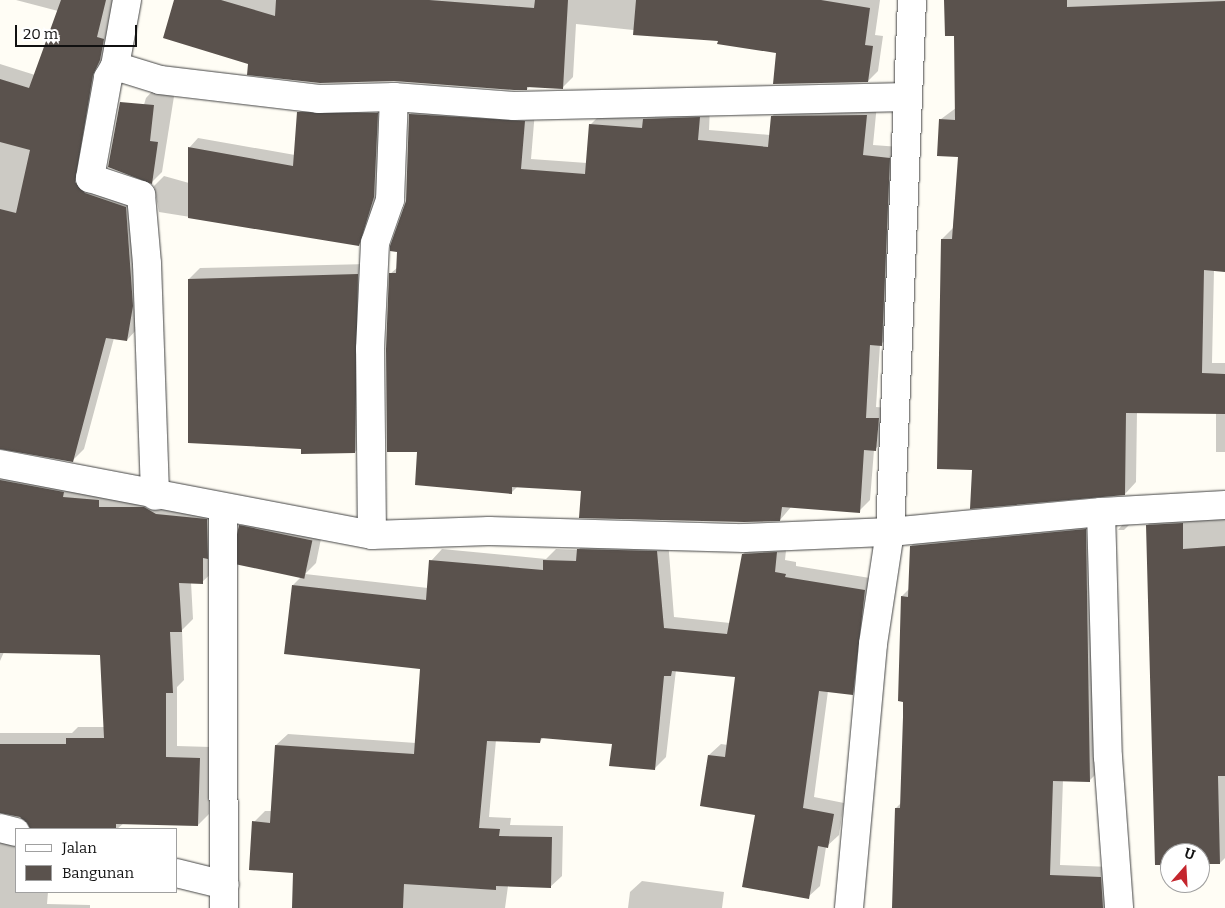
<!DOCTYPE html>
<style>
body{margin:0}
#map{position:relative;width:1225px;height:908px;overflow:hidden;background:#fffdf5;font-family:Bitter,serif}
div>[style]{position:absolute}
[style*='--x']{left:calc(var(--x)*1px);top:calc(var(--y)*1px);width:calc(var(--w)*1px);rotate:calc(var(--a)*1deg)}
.shadow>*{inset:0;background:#0003}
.building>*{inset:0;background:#5a524d;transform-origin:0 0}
.roads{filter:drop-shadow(0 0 1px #444) drop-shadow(0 0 1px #444)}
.minor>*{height:28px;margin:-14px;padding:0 14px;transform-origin:14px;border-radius:14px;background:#fff}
span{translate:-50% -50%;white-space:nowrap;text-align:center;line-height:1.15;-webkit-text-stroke:5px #fff;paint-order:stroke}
.legend{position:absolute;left:15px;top:828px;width:162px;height:65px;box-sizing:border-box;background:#fff;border:1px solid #a0a0a0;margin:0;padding:6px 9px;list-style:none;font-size:15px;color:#111}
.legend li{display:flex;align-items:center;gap:10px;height:25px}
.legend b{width:25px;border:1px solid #a0a0a0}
.north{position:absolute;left:1160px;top:843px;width:50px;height:50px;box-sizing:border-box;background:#fff;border:1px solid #a0a0a0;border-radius:50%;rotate:19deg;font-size:14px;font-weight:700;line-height:20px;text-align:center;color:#111}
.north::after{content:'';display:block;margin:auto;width:18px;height:22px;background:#c4262e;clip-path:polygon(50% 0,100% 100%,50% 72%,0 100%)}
.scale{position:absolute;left:15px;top:25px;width:122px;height:22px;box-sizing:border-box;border:2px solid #111;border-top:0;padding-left:6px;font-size:15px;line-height:18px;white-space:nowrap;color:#111;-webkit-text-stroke:4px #fff;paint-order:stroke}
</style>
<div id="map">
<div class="shadow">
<i style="clip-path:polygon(16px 0,114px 0,108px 25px,114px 28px,86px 170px,137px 195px,138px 328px,127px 340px,114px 338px,84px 449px,72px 461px,0 449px,0 64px,35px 75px,58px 11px)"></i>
<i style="clip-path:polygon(176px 0,880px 0,875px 35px,883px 36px,878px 71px,868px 81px,778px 52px,719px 39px,576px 24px,573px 77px,562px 88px,530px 86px,527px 89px,249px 63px)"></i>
<i style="clip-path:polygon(963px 0,1225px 0,1225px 271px,1214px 270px,1212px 363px,1225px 363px,1225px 452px,1216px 452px,1216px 413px,1137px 412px,1136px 482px,1125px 494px,973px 469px,942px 239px,953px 228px,960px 156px,941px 119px,956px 108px)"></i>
<i style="clip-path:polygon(157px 86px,175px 90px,162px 172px,151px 183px,124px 172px,146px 98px)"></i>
<i style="clip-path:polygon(308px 103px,387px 104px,384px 186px,369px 234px,359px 244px,159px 212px,154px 186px,164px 176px,189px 183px,189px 148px,198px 138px,295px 155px,298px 113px)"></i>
<i style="clip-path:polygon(421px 103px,535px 111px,531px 159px,587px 163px,590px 125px,601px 114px,646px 117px,655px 108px,710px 107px,709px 130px,770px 135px,772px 116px,783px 105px,877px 104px,873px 145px,900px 147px,892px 334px,880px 345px,876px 407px,889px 408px,886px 439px,874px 450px,870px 500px,859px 511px,791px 507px,780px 520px,582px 489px,518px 486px,512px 492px,418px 450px,390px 274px,398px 267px,407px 201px,410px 114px)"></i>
<i style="clip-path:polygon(368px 264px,366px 441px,355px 452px,189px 279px,200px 268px)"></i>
<i style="clip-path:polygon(0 461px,218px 508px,214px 571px,202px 582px,191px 582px,193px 619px,182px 630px,184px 680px,177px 687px,177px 746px,211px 747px,209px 814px,198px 825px,124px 823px,117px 829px,32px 829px,21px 816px,0 812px,0 733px,72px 733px,78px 727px,105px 727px,101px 654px,4px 652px,0 661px)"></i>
<i style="clip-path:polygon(1158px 514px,1225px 515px,1225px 858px,1220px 863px,1200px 863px,1200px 853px,1170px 853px,1170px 864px,1147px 526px)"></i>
<i style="clip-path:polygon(251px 515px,323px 529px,316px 563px,305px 574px,428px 588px,431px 561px,442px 549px,546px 559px,556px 549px,578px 550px,590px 538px,668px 540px,674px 617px,730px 623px,743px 554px,754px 543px,787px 541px,785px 560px,796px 562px,796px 566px,876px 579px,864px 682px,852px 694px,828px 691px,814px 797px,844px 803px,839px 835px,826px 847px,820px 886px,808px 897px,757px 814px,709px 755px,721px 744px,728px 745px,736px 676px,676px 670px,666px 757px,654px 769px,613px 743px,544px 737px,540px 741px,496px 740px,489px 817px,511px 818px,510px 825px,563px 826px,562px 876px,550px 887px,508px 886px,505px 908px,293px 908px,295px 872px,254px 822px,265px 811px,272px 811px,276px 745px,288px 734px,416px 743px,421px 667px,293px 585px,304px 574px,240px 526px)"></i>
<i style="clip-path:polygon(1130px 516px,1135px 519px,1124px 530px,1118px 530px)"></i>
<i style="clip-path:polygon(1096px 519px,1100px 770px,1089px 781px,1063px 780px,1060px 865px,1111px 867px,1114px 908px,893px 908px,896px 808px,901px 803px,905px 717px,902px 596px,909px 589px,911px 546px,922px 536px)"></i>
<i style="clip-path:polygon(0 826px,16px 833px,16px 892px,48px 892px,47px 904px,90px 905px,90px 908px,0 908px)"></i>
<i style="clip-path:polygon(642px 881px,724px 892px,722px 908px,628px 908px,630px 892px)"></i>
</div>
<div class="building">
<i style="clip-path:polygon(61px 0,106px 0,97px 37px,104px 39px,100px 60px,93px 75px,75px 182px,85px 193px,126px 207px,133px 306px,127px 341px,106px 338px,73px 462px,0 449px,0 209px,16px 213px,30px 150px,0 142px,0 79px,29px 88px)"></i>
<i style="clip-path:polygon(174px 0,221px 0,275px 16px,276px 0,429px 0,534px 8px,535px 0,568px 0,563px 89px,527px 87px,527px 90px,514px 90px,394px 81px,320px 83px,247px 75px,248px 64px,163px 38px)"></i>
<i style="clip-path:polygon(636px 0,821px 0,870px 8px,865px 45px,873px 46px,868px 82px,773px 84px,776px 53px,717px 44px,718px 41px,633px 35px)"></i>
<i style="clip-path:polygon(944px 0,1067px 0,1067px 7px,1225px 1px,1225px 272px,1204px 270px,1202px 373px,1225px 374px,1225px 414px,1126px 413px,1125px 495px,970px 509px,972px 470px,937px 469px,941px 239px,952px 239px,958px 157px,937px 156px,939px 119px,955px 120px,954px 36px,945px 36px)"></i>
<i style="clip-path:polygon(120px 102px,154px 105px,150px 141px,158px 142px,152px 184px,108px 167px)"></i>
<i style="clip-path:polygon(297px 112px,378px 113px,374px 197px,359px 246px,188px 218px,188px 147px,293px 166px)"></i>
<i style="clip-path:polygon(409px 114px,525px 121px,521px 169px,585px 174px,589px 124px,642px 128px,643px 119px,700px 117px,698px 140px,768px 147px,771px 116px,867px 115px,863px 155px,890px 158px,882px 346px,870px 345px,866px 418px,879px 418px,876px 451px,864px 450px,860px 513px,782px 507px,780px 521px,744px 522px,579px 518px,581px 491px,512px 487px,512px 494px,415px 485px,417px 452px,387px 452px,386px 349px,389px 273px,396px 273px,397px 252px,390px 251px,390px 246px,406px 201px)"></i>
<i style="clip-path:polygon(358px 274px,355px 453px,301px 454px,301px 449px,188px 443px,188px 279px)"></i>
<i style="clip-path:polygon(0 480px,64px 492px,63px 497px,99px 500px,99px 507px,144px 507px,156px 514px,207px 519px,208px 559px,203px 558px,203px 584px,179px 583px,182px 632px,170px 632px,173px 693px,166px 693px,166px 757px,200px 758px,198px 826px,116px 824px,116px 829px,31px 829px,20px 817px,0 813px,0 744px,66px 744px,66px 738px,104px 738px,100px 655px,0 653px)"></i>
<i style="clip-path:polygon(1183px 523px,1183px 549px,1225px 546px,1225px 776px,1218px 776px,1220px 864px,1200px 864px,1200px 853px,1170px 853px,1170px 865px,1155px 865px,1146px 525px)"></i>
<i style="left:239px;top:525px;width:75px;height:39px;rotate:12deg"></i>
<i style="clip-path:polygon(1086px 529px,1090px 782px,1053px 781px,1050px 875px,1101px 877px,1103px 908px,892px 908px,895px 808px,900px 808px,903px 717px,903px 702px,898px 701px,901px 596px,908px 597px,910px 546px)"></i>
<i style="clip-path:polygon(577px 549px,657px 551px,664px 628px,727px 634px,742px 554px,777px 552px,775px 572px,786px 574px,785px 577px,865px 590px,853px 695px,819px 691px,803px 808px,834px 814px,828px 848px,818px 846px,809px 899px,742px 887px,755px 815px,700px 806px,708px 755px,725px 757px,735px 677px,672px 671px,671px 676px,664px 676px,655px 770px,609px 766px,612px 744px,541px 738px,540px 743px,487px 741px,479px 828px,500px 829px,499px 836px,552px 837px,551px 888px,496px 886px,496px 890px,404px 884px,403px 908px,292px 908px,293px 873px,249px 870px,252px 821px,270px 823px,275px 745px,414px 754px,420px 669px,284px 654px,292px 585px,426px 600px,429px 560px,543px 570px,543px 560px,576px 561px)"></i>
</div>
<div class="roads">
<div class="minor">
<i style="--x:127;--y:0;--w:67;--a:100.3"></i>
<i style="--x:115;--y:66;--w:47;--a:17.3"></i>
<i style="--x:160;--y:80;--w:160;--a:6.8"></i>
<i style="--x:319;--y:99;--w:75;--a:-1.5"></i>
<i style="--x:394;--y:97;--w:120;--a:4.3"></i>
<i style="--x:514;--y:106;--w:394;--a:-1.3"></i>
<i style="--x:115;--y:66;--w:14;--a:120"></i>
<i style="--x:108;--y:78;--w:102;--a:100.2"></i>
<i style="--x:90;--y:178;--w:54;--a:18.4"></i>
<i style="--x:141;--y:195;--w:69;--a:85"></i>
<i style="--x:147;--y:264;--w:232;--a:88"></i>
<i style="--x:0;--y:464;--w:379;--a:10.8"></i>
<i style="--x:372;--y:535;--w:117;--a:-2"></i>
<i style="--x:489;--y:531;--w:255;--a:1.6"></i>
<i style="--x:744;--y:538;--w:146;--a:-2.4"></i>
<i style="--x:890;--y:532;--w:212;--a:-5.4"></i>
<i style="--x:1101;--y:512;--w:124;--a:-3.2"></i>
<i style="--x:223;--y:508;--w:400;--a:89.9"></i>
<i style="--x:1101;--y:512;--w:245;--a:88.4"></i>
<i style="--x:1108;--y:757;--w:151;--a:85.8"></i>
<i style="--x:372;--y:535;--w:186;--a:-90.6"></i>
<i style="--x:370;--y:349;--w:106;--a:-87.3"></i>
<i style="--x:375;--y:243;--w:46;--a:-70.8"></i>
<i style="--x:390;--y:200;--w:103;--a:-87.8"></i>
<i style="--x:0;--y:828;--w:16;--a:14"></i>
<i style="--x:176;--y:873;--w:50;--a:13.8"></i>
<i style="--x:849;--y:908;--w:265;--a:-84.8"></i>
<i style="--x:873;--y:644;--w:113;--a:-81.4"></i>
<i style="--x:890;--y:532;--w:532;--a:-87.63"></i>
</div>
</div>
<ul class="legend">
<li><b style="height:6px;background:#fff"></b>Jalan</li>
<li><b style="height:14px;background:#5a524d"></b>Bangunan</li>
</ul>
<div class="north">U</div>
<div class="scale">20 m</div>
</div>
